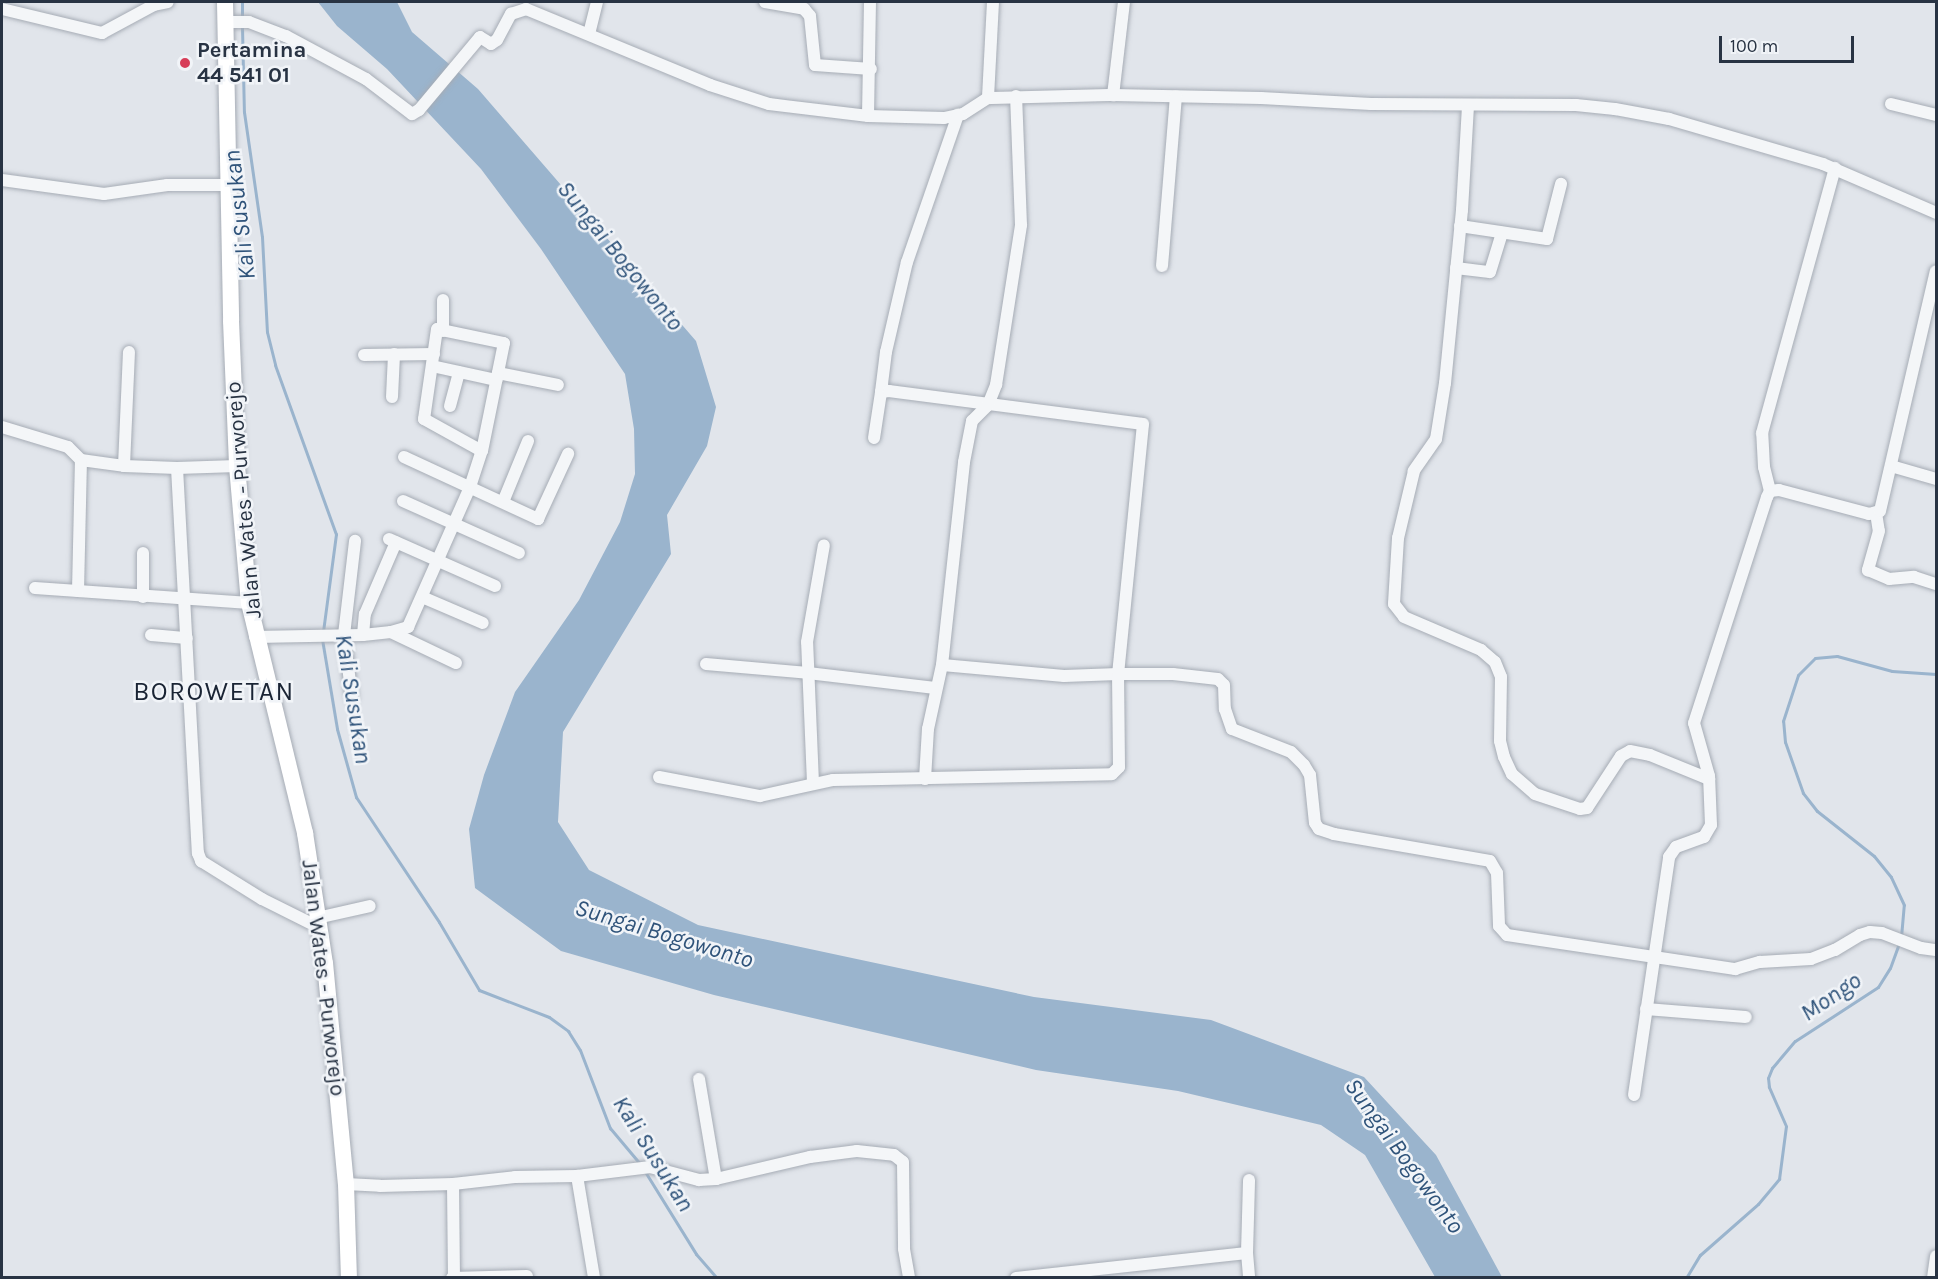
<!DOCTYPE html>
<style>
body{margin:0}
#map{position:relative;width:1938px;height:1279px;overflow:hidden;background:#e1e5eb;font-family:Karla,sans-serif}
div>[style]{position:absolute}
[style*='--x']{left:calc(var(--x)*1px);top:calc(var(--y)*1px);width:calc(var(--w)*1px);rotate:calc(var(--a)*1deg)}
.water>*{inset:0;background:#9ab4cd}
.stream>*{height:3px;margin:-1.5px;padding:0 1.5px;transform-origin:1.5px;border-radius:1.5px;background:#9ab4cd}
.roads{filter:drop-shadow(0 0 2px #a6acb5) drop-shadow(0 0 2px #a6acb5)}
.minor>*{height:12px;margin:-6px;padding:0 6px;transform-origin:6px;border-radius:6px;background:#f4f6f8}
.highway>*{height:16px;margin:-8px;padding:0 8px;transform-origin:8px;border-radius:8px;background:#fff}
.dots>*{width:16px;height:16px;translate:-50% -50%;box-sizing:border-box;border:3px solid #f1f4f8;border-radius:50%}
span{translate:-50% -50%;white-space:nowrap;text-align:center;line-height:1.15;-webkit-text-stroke:5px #f1f4f8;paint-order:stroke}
.poi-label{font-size:22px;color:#283343;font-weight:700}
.left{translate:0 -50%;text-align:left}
.street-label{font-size:22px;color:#283343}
.water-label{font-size:24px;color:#2f537a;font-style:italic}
.quarter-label{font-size:26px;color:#1a2434;letter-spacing:1.5px}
.frame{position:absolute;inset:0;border:3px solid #283343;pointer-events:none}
.scale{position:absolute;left:1719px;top:36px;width:135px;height:27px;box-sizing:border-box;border:3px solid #283343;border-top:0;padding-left:8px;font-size:18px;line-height:21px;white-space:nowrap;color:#283343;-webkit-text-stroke:4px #f1f4f8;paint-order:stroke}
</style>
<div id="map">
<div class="water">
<i style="clip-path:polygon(318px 2px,397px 2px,412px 32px,478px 89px,696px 341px,716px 407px,707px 446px,667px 515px,671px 554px,563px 732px,558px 822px,589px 870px,698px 925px,1034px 997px,1211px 1020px,1364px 1077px,1436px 1155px,1502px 1277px,1435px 1277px,1365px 1155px,1321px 1125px,1178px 1091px,1036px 1070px,714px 995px,561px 951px,475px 888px,469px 829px,484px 775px,515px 692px,579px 600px,620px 522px,635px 474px,634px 429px,625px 374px,541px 249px,481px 169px,387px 69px,337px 26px)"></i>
</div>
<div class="stream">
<i style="--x:242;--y:2;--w:18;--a:90"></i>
<i style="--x:242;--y:27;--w:85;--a:88.7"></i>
<i style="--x:244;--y:112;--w:126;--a:81.8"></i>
<i style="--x:262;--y:237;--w:95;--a:87"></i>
<i style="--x:267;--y:332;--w:34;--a:76"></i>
<i style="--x:275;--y:365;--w:180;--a:70.2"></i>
<i style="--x:336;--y:534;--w:99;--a:97.6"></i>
<i style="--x:322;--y:639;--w:91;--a:80.5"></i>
<i style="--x:337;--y:729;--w:71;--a:74.4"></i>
<i style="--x:356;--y:797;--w:150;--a:56.4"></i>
<i style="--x:439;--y:922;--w:79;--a:59.5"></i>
<i style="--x:479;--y:990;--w:75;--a:21.1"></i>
<i style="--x:549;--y:1017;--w:24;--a:36"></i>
<i style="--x:568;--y:1031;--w:22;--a:58"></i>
<i style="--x:580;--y:1050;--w:84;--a:69"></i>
<i style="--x:610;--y:1128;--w:48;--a:50"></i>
<i style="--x:1901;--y:937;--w:32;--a:-85"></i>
<i style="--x:1904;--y:905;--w:31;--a:-115"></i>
<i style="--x:1891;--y:877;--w:27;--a:-129"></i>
<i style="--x:1874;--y:856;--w:73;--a:-141.7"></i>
<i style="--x:1817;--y:811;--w:23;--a:-128"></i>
<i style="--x:1803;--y:793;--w:54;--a:-109.4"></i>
<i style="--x:1785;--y:742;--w:21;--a:-95"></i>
<i style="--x:1783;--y:721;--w:48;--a:-71.9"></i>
<i style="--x:1798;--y:675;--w:24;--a:-45"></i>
<i style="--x:1815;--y:658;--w:22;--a:-5"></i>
<i style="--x:1837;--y:656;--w:57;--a:15.3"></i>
<i style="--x:1892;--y:671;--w:44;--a:3.9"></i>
<i style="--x:644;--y:1170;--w:99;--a:58.2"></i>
<i style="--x:696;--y:1254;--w:32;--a:49"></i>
<i style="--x:1686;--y:1278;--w:27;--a:-59"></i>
<i style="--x:1700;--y:1255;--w:77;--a:-41.3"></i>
<i style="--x:1758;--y:1204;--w:33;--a:-50"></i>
<i style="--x:1779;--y:1179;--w:53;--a:-82.5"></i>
<i style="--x:1786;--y:1126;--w:43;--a:-113.6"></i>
<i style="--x:1769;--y:1087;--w:9;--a:-96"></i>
<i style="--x:1768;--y:1078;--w:11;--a:-68"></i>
<i style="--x:1772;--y:1068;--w:35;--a:-50"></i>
<i style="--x:1795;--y:1041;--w:99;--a:-33"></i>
<i style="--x:1878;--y:987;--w:22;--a:-58"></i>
<i style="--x:1890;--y:968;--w:27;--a:-70"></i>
</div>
<div class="roads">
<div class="minor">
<i style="--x:765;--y:2;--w:40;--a:10"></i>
<i style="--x:804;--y:9;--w:9;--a:49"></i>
<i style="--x:810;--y:16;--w:49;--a:84.2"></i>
<i style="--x:815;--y:65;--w:56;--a:4.1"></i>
<i style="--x:993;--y:2;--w:96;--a:93"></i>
<i style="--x:988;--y:98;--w:125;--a:-1.4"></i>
<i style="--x:1124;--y:2;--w:94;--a:96.7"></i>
<i style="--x:1113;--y:95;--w:148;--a:1.2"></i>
<i style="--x:1261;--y:98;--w:110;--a:3.1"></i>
<i style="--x:1371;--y:104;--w:205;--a:0.3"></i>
<i style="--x:1576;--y:105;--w:39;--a:6"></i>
<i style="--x:1615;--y:109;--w:55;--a:10.5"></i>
<i style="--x:1669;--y:119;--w:160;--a:16.3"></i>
<i style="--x:1823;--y:164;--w:123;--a:23.4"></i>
<i style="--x:2;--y:9;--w:103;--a:13.5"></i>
<i style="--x:102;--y:33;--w:59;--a:-28.3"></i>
<i style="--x:154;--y:5;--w:14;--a:-12"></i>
<i style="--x:226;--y:22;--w:23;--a:0"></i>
<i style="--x:249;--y:22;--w:40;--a:21"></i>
<i style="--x:286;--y:36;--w:91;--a:28.3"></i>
<i style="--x:366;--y:79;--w:58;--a:37.3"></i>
<i style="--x:412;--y:114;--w:8;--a:-30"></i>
<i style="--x:419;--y:110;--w:95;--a:-50.1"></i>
<i style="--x:480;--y:37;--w:13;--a:32"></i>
<i style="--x:491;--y:44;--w:7;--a:-34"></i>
<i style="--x:497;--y:40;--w:30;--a:-62"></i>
<i style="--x:511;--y:14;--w:16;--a:-18"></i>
<i style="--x:526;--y:9;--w:199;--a:22.4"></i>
<i style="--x:710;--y:85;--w:62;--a:17.9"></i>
<i style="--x:769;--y:104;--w:100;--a:6.9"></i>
<i style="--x:868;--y:116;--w:76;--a:1.5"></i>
<i style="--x:944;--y:118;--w:19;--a:-12"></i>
<i style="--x:963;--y:114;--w:30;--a:-33"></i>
<i style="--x:589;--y:34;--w:33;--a:-76"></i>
<i style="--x:1891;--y:104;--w:46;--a:13.7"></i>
<i style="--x:1468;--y:106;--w:104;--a:93.3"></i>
<i style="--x:1462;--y:210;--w:174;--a:95.6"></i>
<i style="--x:1445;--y:383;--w:57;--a:99.1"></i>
<i style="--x:1436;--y:439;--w:39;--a:125"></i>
<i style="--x:1414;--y:471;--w:69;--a:103.4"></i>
<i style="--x:1398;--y:538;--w:66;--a:93.5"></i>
<i style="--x:1394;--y:604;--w:16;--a:52"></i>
<i style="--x:1404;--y:617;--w:84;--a:23.2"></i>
<i style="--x:1481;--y:650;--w:18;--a:41"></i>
<i style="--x:1495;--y:662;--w:16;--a:68"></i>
<i style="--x:1501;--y:677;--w:64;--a:90.9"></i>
<i style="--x:1500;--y:741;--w:16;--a:76"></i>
<i style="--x:1504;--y:757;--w:19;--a:65"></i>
<i style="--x:1512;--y:774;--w:30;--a:41"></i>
<i style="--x:1535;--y:794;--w:47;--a:18.4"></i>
<i style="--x:1580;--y:809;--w:7;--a:-8"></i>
<i style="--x:1587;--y:808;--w:62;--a:-56.8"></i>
<i style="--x:1621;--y:756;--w:10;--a:-29"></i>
<i style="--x:1630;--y:751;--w:20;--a:11"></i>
<i style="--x:1650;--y:755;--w:64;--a:22.1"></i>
<i style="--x:868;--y:116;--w:114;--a:-89"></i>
<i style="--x:2;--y:180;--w:103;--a:7.8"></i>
<i style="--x:104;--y:194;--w:64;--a:-8.1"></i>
<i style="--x:167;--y:185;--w:62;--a:0"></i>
<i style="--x:1460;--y:226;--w:88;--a:8.5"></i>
<i style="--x:1547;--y:239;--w:57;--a:-75.7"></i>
<i style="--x:1162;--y:266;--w:170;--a:-85.3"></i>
<i style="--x:1456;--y:268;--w:34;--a:7"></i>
<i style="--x:1490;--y:272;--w:41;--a:-72.9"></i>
<i style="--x:443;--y:331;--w:31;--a:-90"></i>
<i style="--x:364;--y:355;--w:70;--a:-0.8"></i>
<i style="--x:432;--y:366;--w:66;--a:12.3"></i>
<i style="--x:498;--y:373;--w:61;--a:11.3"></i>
<i style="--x:881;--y:392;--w:40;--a:-82.9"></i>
<i style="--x:886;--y:352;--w:92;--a:-76.9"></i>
<i style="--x:907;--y:262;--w:156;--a:-70.9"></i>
<i style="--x:392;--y:397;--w:43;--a:-87.3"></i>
<i style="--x:450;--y:406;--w:35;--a:-75"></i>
<i style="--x:2;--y:427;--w:69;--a:16.9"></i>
<i style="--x:68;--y:447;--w:18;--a:45"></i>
<i style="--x:81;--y:460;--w:43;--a:7.9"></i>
<i style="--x:124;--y:466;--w:53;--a:2.2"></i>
<i style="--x:177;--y:468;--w:60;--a:-1.9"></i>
<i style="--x:874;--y:438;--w:47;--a:-81.3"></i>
<i style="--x:881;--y:392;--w:8;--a:-7"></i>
<i style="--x:889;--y:391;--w:256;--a:7.4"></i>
<i style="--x:1143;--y:424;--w:251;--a:95.7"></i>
<i style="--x:1118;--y:674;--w:54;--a:177.9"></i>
<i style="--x:1064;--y:676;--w:122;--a:-174.8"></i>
<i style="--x:404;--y:457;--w:148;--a:24.8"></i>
<i style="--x:538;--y:519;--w:72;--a:-65.2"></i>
<i style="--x:124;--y:466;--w:114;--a:-87.5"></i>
<i style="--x:1891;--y:466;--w:47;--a:16.1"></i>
<i style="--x:177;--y:468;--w:386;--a:86.9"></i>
<i style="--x:198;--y:853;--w:9;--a:69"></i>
<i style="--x:201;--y:861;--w:72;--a:31.9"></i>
<i style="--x:262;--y:899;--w:63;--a:26.6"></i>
<i style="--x:1770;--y:491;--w:25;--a:-104"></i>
<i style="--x:1764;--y:467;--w:34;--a:-93"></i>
<i style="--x:1762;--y:433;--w:275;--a:-74.6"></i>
<i style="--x:403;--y:501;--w:127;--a:24.1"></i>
<i style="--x:503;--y:502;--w:66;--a:-67.7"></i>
<i style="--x:1876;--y:513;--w:18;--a:81"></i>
<i style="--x:1879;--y:531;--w:41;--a:105.8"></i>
<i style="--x:1868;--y:570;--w:23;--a:23"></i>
<i style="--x:1889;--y:579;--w:25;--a:-5"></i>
<i style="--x:1914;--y:577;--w:23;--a:18"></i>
<i style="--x:389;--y:539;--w:116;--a:23.9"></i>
<i style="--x:143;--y:553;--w:44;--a:90"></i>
<i style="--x:35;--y:588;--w:215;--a:4"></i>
<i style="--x:78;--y:591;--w:131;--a:-88.7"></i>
<i style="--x:422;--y:597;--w:66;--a:23.1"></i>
<i style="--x:391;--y:632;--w:72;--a:25.5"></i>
<i style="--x:151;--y:635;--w:36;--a:5"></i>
<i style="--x:363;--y:635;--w:21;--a:-85"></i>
<i style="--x:365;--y:614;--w:78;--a:-66.7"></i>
<i style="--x:255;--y:637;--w:108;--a:-1.1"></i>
<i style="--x:363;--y:635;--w:28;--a:-6"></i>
<i style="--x:391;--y:632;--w:18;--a:-16"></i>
<i style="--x:408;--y:627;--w:153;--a:-66.1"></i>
<i style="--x:470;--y:487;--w:38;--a:-72"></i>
<i style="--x:482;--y:451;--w:110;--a:-78.5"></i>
<i style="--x:504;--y:343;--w:68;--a:-168.2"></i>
<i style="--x:437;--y:329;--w:91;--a:98.2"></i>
<i style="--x:424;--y:419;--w:66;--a:28.9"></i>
<i style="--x:706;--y:664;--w:102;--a:5"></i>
<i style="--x:808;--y:673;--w:128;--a:6.7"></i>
<i style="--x:352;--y:698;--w:64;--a:-97.2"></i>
<i style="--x:344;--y:635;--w:95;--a:-83.3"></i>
<i style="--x:659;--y:777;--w:103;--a:10.7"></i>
<i style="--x:760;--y:796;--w:75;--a:-12.4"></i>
<i style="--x:833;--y:780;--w:279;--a:-1.2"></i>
<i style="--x:1112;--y:774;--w:10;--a:-45"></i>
<i style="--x:1119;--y:767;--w:93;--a:-90.6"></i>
<i style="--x:1118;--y:674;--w:55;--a:0"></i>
<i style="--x:1173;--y:674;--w:45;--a:6.3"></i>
<i style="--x:1218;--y:679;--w:8;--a:45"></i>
<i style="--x:1224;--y:685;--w:24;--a:88"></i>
<i style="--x:1225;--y:709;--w:21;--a:71"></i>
<i style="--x:1232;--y:729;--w:63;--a:21.3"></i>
<i style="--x:1291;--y:752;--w:18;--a:45"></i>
<i style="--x:1304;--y:765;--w:12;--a:59"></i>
<i style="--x:1310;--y:775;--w:48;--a:84.1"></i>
<i style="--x:1315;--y:823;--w:7;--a:56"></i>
<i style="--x:1319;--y:829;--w:16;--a:18"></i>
<i style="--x:1334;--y:834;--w:158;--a:9.8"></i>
<i style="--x:1490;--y:861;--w:14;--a:60"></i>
<i style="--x:1497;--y:873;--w:53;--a:87.8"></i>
<i style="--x:1499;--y:926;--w:12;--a:48"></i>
<i style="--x:1507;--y:935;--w:231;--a:8.5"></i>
<i style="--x:1735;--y:969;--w:26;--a:-16"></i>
<i style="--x:1760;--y:962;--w:51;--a:-3.4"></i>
<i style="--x:1811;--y:959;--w:26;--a:-21"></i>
<i style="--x:1835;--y:950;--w:29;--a:-31"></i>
<i style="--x:1860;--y:935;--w:10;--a:-17"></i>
<i style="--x:1870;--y:932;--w:12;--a:5"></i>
<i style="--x:1882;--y:933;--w:42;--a:21"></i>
<i style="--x:1921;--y:948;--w:15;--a:8"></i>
<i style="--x:925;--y:779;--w:50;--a:-86.6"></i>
<i style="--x:928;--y:729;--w:66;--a:-77.7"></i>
<i style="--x:942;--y:665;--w:204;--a:-83.8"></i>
<i style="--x:964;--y:462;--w:42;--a:-79"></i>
<i style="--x:972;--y:421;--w:23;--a:-45"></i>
<i style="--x:988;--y:405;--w:22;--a:-68"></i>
<i style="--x:996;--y:385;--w:162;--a:-81.1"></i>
<i style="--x:1021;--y:225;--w:129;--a:-92.2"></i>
<i style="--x:813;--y:783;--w:141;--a:-92.4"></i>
<i style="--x:807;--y:642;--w:98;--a:-80.1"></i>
<i style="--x:317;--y:918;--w:54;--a:-12.8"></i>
<i style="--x:1646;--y:1009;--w:100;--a:4.6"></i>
<i style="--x:699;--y:1079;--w:101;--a:80.4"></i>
<i style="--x:1634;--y:1095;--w:241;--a:-81.6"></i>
<i style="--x:1669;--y:857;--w:12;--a:-55"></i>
<i style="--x:1676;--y:847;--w:30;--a:-20"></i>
<i style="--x:1704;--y:837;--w:14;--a:-60"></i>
<i style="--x:1711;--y:825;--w:49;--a:-92.3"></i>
<i style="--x:1709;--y:776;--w:55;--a:-105.8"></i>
<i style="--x:1694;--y:723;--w:237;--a:-72.1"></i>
<i style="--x:1767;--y:497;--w:7;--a:-63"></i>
<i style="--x:1770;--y:491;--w:9;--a:-6"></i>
<i style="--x:1779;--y:490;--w:93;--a:14.9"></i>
<i style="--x:1869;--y:514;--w:11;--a:-15"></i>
<i style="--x:1880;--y:511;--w:246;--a:-76.9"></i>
<i style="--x:577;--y:1176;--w:103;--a:80.5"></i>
<i style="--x:346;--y:1184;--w:34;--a:3"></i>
<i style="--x:380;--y:1186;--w:73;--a:-1.6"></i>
<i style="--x:453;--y:1184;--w:62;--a:-6.4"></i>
<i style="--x:515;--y:1177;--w:62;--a:-0.9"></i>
<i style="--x:577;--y:1176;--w:74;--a:-7"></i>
<i style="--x:650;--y:1167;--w:51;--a:14.9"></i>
<i style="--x:699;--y:1180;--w:17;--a:-3"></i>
<i style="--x:716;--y:1179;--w:97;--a:-13.2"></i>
<i style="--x:810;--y:1157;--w:47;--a:-7.3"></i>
<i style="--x:857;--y:1151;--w:37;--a:6"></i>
<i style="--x:894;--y:1155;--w:11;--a:38"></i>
<i style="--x:903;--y:1162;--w:87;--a:89.3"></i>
<i style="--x:904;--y:1249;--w:29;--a:80"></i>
<i style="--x:453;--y:1184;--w:93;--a:89.4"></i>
<i style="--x:1247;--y:1253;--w:73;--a:-88.4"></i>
<i style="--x:452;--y:1278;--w:75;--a:-1.5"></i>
<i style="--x:1016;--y:1278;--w:232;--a:-6.2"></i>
<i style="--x:1247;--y:1253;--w:25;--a:85"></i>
<i style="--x:1933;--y:1278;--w:22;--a:-82"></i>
</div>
<div class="highway">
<i style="--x:225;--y:2;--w:319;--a:88.9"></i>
<i style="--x:231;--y:321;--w:145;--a:87.6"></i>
<i style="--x:237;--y:466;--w:138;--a:85"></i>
<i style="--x:249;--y:603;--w:237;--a:76.3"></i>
<i style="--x:305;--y:833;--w:132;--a:81.3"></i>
<i style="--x:325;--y:963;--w:222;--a:84.6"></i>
<i style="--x:346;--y:1184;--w:94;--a:88.2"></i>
</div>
</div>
<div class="dots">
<i style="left:185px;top:63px;background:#d73e59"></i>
</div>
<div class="poi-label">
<span class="left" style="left:197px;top:63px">Pertamina<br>44 541 01</span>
</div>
<div class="street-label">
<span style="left:244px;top:500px;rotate:-95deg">Jalan Wates - Purworejo</span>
<span style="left:323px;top:978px;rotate:83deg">Jalan Wates - Purworejo</span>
</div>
<div class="water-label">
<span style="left:240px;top:215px;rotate:-97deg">Kali Susukan</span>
<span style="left:620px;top:256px;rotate:51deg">Sungai Bogowonto</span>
<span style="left:353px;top:699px;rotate:81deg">Kali Susukan</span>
<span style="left:664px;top:934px;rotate:17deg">Sungai Bogowonto</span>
<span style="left:1831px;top:997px;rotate:-34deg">Mongo</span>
<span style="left:653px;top:1154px;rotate:58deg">Kali Susukan</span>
<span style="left:1404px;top:1156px;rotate:54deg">Sungai Bogowonto</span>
</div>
<div class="quarter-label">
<span style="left:214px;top:692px">BOROWETAN</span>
</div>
<div class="frame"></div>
<div class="scale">100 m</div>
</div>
